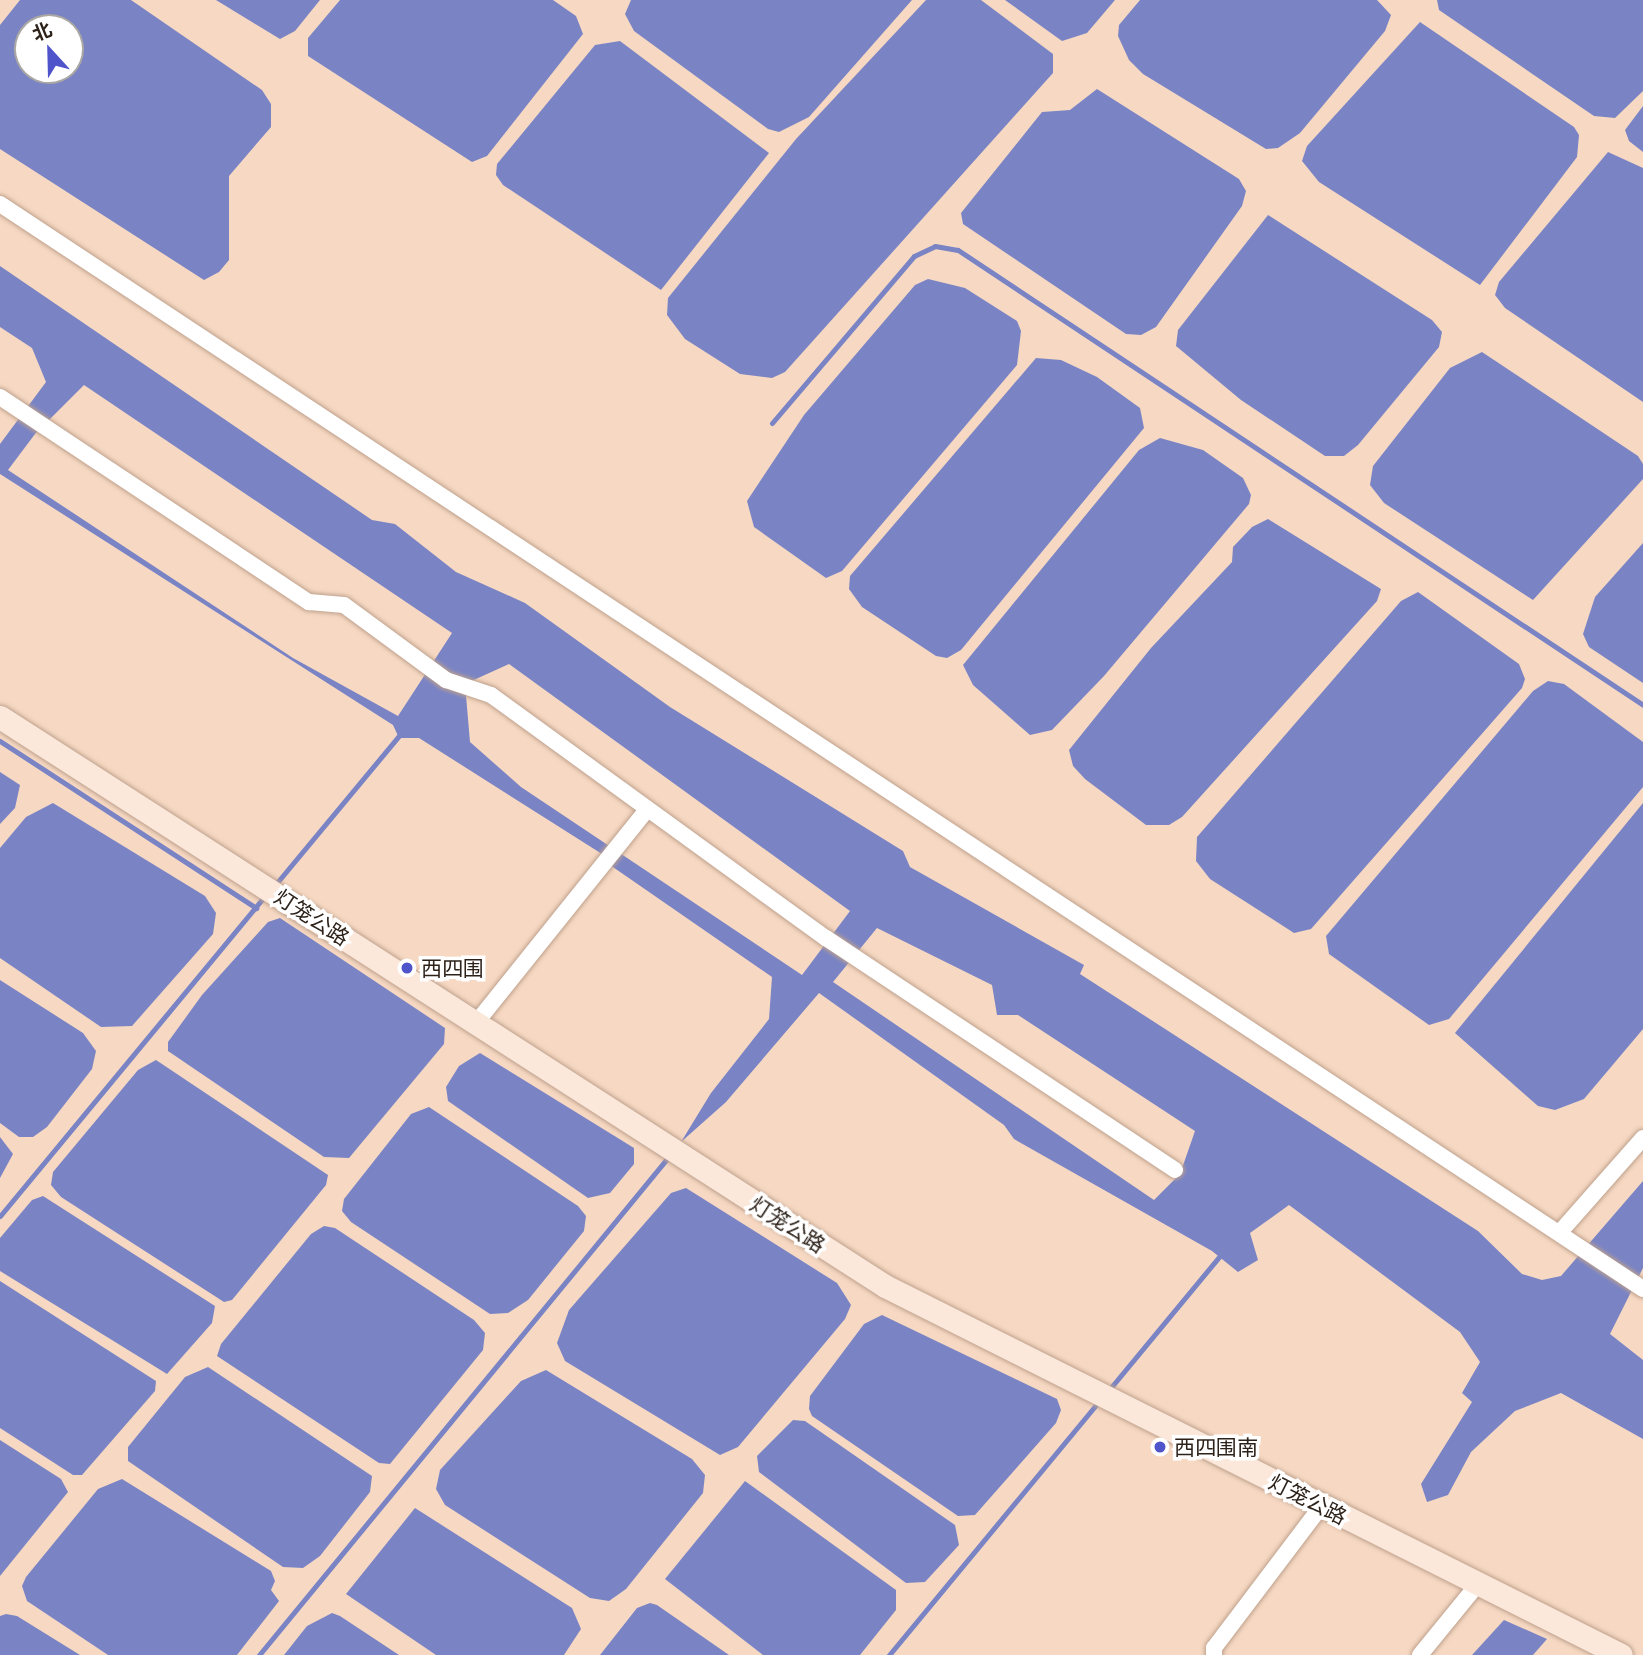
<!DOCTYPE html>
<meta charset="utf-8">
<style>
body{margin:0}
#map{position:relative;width:1643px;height:1655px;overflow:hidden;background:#f7d9c3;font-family:Mulish,"Noto Sans SC",sans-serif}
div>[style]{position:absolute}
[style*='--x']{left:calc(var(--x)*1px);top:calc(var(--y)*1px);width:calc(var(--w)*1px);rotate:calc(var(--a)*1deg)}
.water>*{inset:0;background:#7a84c5}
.stream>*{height:5px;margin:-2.5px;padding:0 2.5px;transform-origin:2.5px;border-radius:2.5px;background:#7a84c5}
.roads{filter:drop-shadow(0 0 2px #bea18d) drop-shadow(0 0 2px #bea18d)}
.street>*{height:16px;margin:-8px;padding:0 8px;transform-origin:8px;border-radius:8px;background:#fff}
.secondary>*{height:23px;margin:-11.5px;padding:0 11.5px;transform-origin:11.5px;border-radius:11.5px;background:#fbe8db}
.dots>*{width:19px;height:19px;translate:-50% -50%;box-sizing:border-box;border:4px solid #fff;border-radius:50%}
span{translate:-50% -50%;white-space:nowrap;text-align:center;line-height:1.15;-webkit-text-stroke:7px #fff;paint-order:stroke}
.street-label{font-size:21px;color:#2d221a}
.poi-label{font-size:21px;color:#2d221a}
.left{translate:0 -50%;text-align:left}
.north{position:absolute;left:14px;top:14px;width:70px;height:70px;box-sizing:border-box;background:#fff;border:2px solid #aba7a3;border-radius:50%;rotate:338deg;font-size:19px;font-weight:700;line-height:28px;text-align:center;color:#2d221a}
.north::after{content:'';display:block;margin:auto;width:24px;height:32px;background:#5054cb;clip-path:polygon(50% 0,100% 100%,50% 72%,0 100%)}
</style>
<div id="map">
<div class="water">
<i style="clip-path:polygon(evenodd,20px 0,131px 0,262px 90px,271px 104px,271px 127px,229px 176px,229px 260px,219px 272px,204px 280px,0 149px,0 25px,20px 0,28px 28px,70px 28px,70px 70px,28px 70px,28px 28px)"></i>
<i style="clip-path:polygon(216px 0,320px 0,295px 31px,280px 39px)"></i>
<i style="clip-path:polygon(340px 0,553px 0,576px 16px,583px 34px,487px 156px,472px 162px,308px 56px,308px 38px)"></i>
<i style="clip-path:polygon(631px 0,912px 0,809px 117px,779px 132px,768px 129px,634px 31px,625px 14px)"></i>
<i style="clip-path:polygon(926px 0,981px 0,1053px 54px,1053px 73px,785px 372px,772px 378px,740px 374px,685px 339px,667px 315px,668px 298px,796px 139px)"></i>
<i style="clip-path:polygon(1005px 0,1115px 0,1087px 33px,1062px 41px)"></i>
<i style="clip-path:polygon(1140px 0,1377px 0,1391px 15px,1385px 31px,1300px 133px,1278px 148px,1266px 149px,1143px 74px,1129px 60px,1118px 36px,1119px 25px)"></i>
<i style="clip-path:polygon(1437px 0,1643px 0,1643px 91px,1615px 118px,1594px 116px,1439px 10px)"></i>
<i style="clip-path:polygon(1420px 22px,1574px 127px,1579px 135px,1577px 157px,1480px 285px,1319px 182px,1302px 161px,1307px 146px)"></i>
<i style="clip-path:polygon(620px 41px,769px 153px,661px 290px,503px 185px,496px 175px,497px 164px,595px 45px)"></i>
<i style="clip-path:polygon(1097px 89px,1239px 179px,1246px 191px,1242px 206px,1156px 327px,1141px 335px,1126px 334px,963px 224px,961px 213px,1042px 112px,1070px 110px)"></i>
<i style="clip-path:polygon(1643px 106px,1643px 152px,1629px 141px,1625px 130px)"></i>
<i style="clip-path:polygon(1608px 152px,1643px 168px,1643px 402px,1505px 308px,1495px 295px,1499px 282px)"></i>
<i style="clip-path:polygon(1268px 215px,1432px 320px,1442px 332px,1439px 347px,1358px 445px,1344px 456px,1325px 456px,1241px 400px,1176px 346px,1178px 330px)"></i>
<i style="clip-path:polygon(evenodd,0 266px,372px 520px,395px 524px,456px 572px,525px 603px,670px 707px,903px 851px,910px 867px,1084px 965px,1080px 974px,1478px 1231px,1522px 1274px,1542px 1280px,1561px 1276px,1643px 1181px,1643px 1268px,1610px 1334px,1643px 1360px,1643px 1439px,1561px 1393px,1515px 1411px,1471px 1452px,1448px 1495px,1427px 1502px,1421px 1484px,1472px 1402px,1462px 1393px,1480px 1362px,1460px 1332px,1289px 1205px,1250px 1233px,1258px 1260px,1238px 1272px,1212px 1251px,1014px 1139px,1004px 1125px,819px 993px,726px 1102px,681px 1142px,711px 1093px,769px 1019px,772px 977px,610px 865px,602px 854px,419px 738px,399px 738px,393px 725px,0 474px,0 444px,46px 382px,32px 348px,0 327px,0 266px,84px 385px,452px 633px,398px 716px,293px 658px,8px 470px,35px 434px,84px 385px,0 266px,509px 664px,850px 911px,802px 975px,521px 787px,470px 742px,465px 684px,509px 664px,0 266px,877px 928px,992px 985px,997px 1015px,1018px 1015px,1195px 1131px,1180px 1174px,1154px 1200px,833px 982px,877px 928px)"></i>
<i style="clip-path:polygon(928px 279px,965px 288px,1017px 321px,1021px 331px,1017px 365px,842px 571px,826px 578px,754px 527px,747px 501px,804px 415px,915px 285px)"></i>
<i style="clip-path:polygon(1482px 352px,1638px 456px,1643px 464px,1643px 479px,1533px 600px,1384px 503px,1370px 485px,1373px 466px,1450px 368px)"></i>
<i style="clip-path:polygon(1036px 358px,1061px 360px,1097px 377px,1140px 408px,1144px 428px,961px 650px,947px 658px,936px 656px,862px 607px,849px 589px,850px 576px)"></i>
<i style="clip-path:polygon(1160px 438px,1203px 450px,1243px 478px,1251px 495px,1249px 504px,1104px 676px,1052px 730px,1030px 735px,973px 685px,963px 665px,1139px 450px)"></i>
<i style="clip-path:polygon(1268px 519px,1381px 589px,1377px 601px,1182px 817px,1169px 825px,1146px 825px,1085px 779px,1073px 766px,1069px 750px,1151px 648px,1232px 562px,1233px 547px,1252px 527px)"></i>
<i style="clip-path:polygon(1643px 543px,1643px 683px,1589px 647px,1583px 634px,1595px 597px)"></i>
<i style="clip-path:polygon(1418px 592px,1519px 664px,1525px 679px,1522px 688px,1311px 929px,1294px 933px,1210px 879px,1196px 861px,1197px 837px,1401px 601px)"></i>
<i style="clip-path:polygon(1548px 681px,1564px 684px,1643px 742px,1643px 787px,1449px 1019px,1429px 1025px,1329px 954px,1326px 936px,1533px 691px)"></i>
<i style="clip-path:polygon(0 772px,20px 785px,15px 808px,0 824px)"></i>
<i style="clip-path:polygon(53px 803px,205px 896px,216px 913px,213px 934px,132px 1026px,101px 1027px,0 958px,0 848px,26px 817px)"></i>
<i style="clip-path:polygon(1643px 803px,1643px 1029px,1584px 1099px,1555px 1110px,1538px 1106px,1455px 1033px)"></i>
<i style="clip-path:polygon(280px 918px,445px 1028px,444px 1044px,349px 1158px,324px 1157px,168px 1051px,168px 1042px,202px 995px,268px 922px)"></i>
<i style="clip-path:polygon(0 980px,83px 1033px,96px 1051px,92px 1069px,47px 1127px,33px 1137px,19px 1137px,0 1123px)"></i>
<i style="clip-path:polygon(480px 1053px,634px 1148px,634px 1164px,610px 1193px,588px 1198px,448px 1101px,446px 1087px,459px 1066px)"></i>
<i style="clip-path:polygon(156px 1060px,328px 1175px,326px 1185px,232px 1300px,224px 1302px,61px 1197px,51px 1185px,53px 1172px,138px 1070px)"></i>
<i style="clip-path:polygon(429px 1107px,578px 1206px,586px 1216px,584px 1231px,528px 1300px,508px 1313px,490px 1314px,351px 1222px,342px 1211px,344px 1199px,411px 1114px)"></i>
<i style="clip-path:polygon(0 1137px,13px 1154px,0 1178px)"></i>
<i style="clip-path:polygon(686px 1188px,837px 1283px,851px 1305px,845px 1319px,738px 1447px,720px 1455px,565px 1361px,557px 1343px,569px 1310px,671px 1193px)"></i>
<i style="clip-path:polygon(43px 1196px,215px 1306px,212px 1323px,167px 1374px,0 1271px,0 1238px,32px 1200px)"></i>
<i style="clip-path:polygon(324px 1226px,335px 1228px,474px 1320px,485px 1333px,483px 1350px,390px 1464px,379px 1463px,217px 1356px,221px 1344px,311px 1234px)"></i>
<i style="clip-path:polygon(0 1281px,156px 1381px,155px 1391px,82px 1475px,73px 1475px,0 1428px)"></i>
<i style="clip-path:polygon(882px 1315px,1057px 1399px,1061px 1410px,1056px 1423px,975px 1515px,958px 1516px,812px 1416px,809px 1409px,810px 1396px,864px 1324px)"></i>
<i style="clip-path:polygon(208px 1367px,372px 1476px,370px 1492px,320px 1556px,303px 1568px,283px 1567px,128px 1461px,128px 1447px,185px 1377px)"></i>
<i style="clip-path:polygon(546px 1370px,692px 1459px,705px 1475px,703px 1493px,626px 1589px,609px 1601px,590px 1598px,445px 1505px,436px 1489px,440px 1470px,521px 1381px)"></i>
<i style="clip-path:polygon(793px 1420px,805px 1421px,955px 1525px,959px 1545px,925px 1582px,906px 1583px,759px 1472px,757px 1456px)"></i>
<i style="clip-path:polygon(0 1440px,61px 1479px,68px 1492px,0 1576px)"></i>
<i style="clip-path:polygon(122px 1479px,271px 1571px,275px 1581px,271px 1590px,279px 1601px,237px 1655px,108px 1655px,27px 1601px,22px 1586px,26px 1577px,98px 1489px)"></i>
<i style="clip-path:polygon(745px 1481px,896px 1590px,896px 1610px,860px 1655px,763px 1655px,665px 1579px)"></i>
<i style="clip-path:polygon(415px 1508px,572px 1608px,581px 1629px,564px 1655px,436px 1655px,346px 1594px)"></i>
<i style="clip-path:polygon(650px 1603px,657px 1605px,729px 1655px,600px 1655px,637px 1608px)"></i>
<i style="clip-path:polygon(332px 1613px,340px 1616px,399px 1655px,284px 1655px,307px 1626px)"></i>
<i style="clip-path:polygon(6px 1614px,17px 1616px,80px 1655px,0 1655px,0 1616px)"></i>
<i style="clip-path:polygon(1504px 1620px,1547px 1639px,1533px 1655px,1472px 1655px)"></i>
</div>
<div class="stream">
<i style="--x:772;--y:423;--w:219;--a:-49.6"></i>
<i style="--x:914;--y:256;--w:23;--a:-25"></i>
<i style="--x:935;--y:246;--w:23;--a:10"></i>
<i style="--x:958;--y:250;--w:822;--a:33.59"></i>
<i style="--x:0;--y:741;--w:306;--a:33.1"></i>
<i style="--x:275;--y:885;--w:200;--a:-50.3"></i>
<i style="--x:0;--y:1216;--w:417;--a:-50.4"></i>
<i style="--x:1108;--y:1391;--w:179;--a:-50.4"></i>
<i style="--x:259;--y:1655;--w:647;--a:-50.58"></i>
<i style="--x:889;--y:1655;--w:330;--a:-50.4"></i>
</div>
<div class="roads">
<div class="street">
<i style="--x:0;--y:204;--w:1969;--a:33.44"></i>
<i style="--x:0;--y:397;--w:371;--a:33.6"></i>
<i style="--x:309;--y:602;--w:35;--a:5"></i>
<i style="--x:344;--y:605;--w:127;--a:36.3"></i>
<i style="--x:446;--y:680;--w:47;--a:18.4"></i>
<i style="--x:491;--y:695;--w:414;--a:36"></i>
<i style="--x:826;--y:938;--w:419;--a:33.6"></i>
<i style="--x:476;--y:1023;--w:272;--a:-51.3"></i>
<i style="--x:1561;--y:1231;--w:124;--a:-48.6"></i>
<i style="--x:1214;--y:1655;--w:7;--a:-90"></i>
<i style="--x:1214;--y:1648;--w:179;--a:-52.9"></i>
<i style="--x:1420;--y:1655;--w:92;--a:-50.8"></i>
</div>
<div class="secondary">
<i style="--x:0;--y:717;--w:1052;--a:32.74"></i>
<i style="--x:885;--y:1286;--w:823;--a:26.63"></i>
</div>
</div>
<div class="dots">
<i style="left:407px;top:968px;background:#5054cb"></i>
<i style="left:1160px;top:1447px;background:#5054cb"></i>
</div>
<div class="street-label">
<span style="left:312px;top:917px;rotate:33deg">灯笼公路</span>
<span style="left:788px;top:1224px;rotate:33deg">灯笼公路</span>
<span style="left:1308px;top:1499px;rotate:27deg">灯笼公路</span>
</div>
<div class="poi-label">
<span class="left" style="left:421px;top:968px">西四围</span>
<span class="left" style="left:1174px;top:1447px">西四围南</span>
</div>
<div class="north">北</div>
</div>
